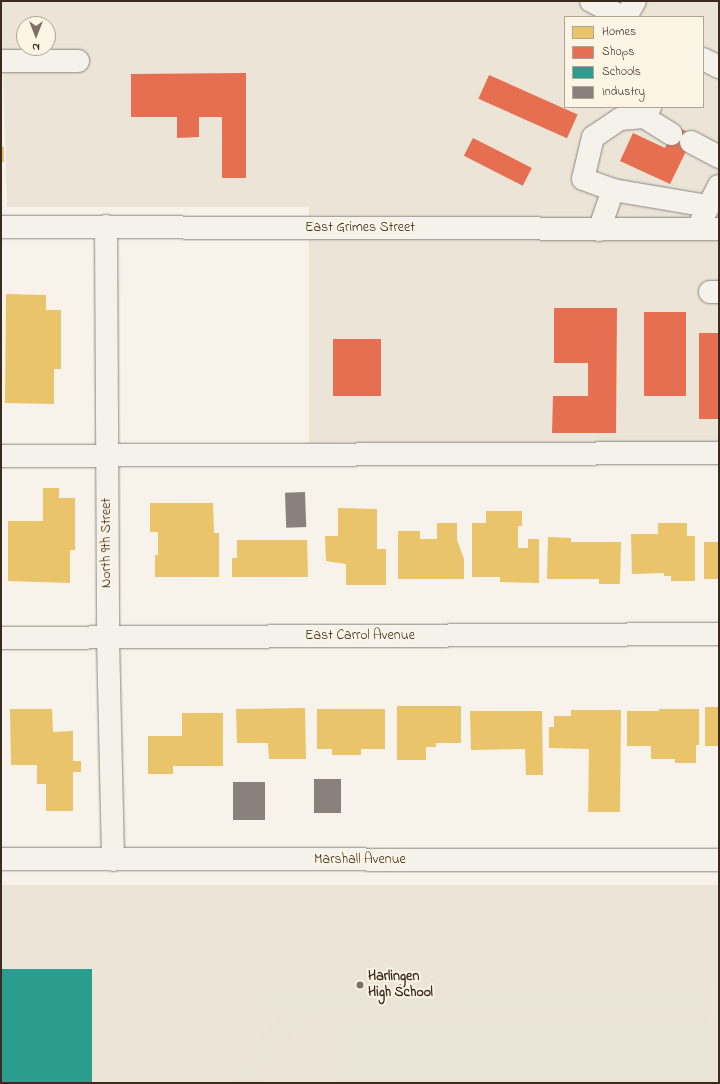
<!DOCTYPE html>
<style>
body{margin:0}
#map{position:relative;width:720px;height:1084px;overflow:hidden;background:#f7f3ea;font-family:"Indie Flower",sans-serif}
div>[style]{position:absolute}
[style*='--x']{left:calc(var(--x)*1px);top:calc(var(--y)*1px);width:calc(var(--w)*1px);rotate:calc(var(--a)*1deg)}
.built>*{inset:0;background:#ebe4d7;transform-origin:0 0}
.green>*{inset:0;background:#eae4d7;transform-origin:0 0}
.homes>*{inset:0;background:#e9c46a;transform-origin:0 0}
.shops>*{inset:0;background:#e76f51;transform-origin:0 0}
.schools>*{inset:0;background:#2a9d8f;transform-origin:0 0}
.industry>*{inset:0;background:#8a817c;transform-origin:0 0}
.roads{filter:drop-shadow(0 0 1px #8b867f) drop-shadow(0 0 1px #8b867f)}
.minor>*{height:22px;margin:-11px;padding:0 11px;transform-origin:11px;border-radius:11px;background:#f5f2ec}
.major>*{height:22px;margin:-11px;padding:0 11px;transform-origin:11px;border-radius:11px;background:#f5f2ec}
.dots>*{width:11px;height:11px;translate:-50% -50%;box-sizing:border-box;border:2px solid #fcf5e5;border-radius:50%}
span{translate:-50% -50%;white-space:nowrap;text-align:center;line-height:1.15;-webkit-text-stroke:4px #fcf5e5;paint-order:stroke}
.street-label{font-size:14px;color:#3b2a1e}
.poi-label{font-size:14px;color:#3b2a1e;font-weight:700}
.left{translate:0 -50%;text-align:left}
.frame{position:absolute;inset:0;border:2px solid #3b2a1e;pointer-events:none}
.legend{position:absolute;left:564px;top:16px;width:140px;height:92px;box-sizing:border-box;background:#fcf5e5;border:1px solid #afa495;margin:0;padding:5px 7px;list-style:none;font-size:12px;color:#3b2a1e}
.legend li{display:flex;align-items:center;gap:8px;height:20px}
.legend b{width:20px;border:1px solid #afa495}
.north{position:absolute;left:16px;top:16px;width:40px;height:40px;box-sizing:border-box;background:#fcf5e5;border:1px solid #afa495;border-radius:50%;rotate:180deg;font-size:11px;font-weight:700;line-height:16px;text-align:center;color:#3b2a1e}
.north::after{content:'';display:block;margin:auto;width:14px;height:18px;background:#7d7065;clip-path:polygon(50% 0,100% 100%,50% 72%,0 100%)}
</style>
<div id="map">
<div class="built">
<i style="clip-path:polygon(evenodd,1px 1px,719px 1px,719px 442px,309px 443px,309px 207px,7px 207px,1px 1px,565px 17px,703px 17px,703px 107px,565px 107px,565px 17px,1px 1px,24px 24px,48px 24px,48px 48px,24px 48px,24px 24px)"></i>
<i style="left:719px;top:885px;width:198px;height:718px;rotate:90deg"></i>
</div>
<div class="green">
<i style="clip-path:polygon(719px 985px,719px 1015px,704px 1011px,671px 1008px,351px 1008px,325px 1012px,292px 1036px,273px 1059px,260px 1083px,234px 1083px,244px 1059px,257px 1039px,288px 1009px,251px 1008px,251px 988px)"></i>
<i style="left:709px;top:1019px;width:64px;height:373px;rotate:90deg"></i>
</div>
<div class="homes">
<i style="left:1px;top:147px;width:3px;height:15px"></i>
<i style="clip-path:polygon(6px 294px,46px 295px,46px 310px,61px 310px,61px 369px,54px 369px,54px 404px,5px 403px)"></i>
<i style="clip-path:polygon(43px 488px,59px 488px,59px 498px,75px 498px,75px 550px,70px 550px,70px 583px,8px 581px,8px 521px,43px 521px)"></i>
<i style="clip-path:polygon(150px 503px,213px 503px,214px 533px,219px 533px,219px 577px,155px 577px,155px 555px,158px 555px,158px 532px,150px 532px)"></i>
<i style="clip-path:polygon(338px 508px,377px 509px,377px 549px,386px 549px,386px 585px,346px 585px,346px 564px,326px 561px,325px 536px,338px 536px)"></i>
<i style="clip-path:polygon(486px 511px,522px 511px,522px 526px,518px 526px,518px 548px,528px 548px,528px 539px,539px 539px,539px 583px,500px 582px,500px 577px,472px 577px,472px 523px,486px 523px)"></i>
<i style="clip-path:polygon(437px 523px,457px 523px,457px 540px,464px 559px,464px 579px,398px 579px,398px 531px,420px 531px,420px 539px,437px 539px)"></i>
<i style="clip-path:polygon(658px 523px,687px 523px,687px 536px,695px 536px,695px 581px,671px 581px,671px 576px,664px 576px,664px 573px,632px 574px,631px 534px,658px 534px)"></i>
<i style="clip-path:polygon(548px 537px,571px 538px,571px 542px,621px 542px,620px 584px,599px 584px,599px 579px,547px 579px)"></i>
<i style="clip-path:polygon(237px 540px,307px 540px,308px 577px,232px 577px,232px 558px,237px 558px)"></i>
<i style="left:704px;top:542px;width:15px;height:37px"></i>
<i style="clip-path:polygon(397px 706px,461px 706px,461px 743px,436px 743px,436px 747px,426px 747px,426px 760px,397px 760px)"></i>
<i style="left:705px;top:707px;width:14px;height:39px"></i>
<i style="clip-path:polygon(305px 708px,306px 759px,269px 759px,268px 743px,237px 743px,236px 709px)"></i>
<i style="clip-path:polygon(10px 709px,52px 709px,53px 732px,73px 731px,73px 761px,81px 761px,81px 772px,73px 772px,73px 811px,46px 811px,46px 784px,37px 784px,37px 765px,11px 765px)"></i>
<i style="clip-path:polygon(317px 709px,385px 709px,385px 749px,361px 749px,361px 755px,332px 755px,332px 749px,317px 749px)"></i>
<i style="clip-path:polygon(659px 709px,699px 709px,699px 745px,696px 745px,696px 763px,675px 763px,675px 759px,651px 759px,651px 746px,627px 746px,627px 711px,659px 711px)"></i>
<i style="clip-path:polygon(571px 710px,621px 710px,620px 812px,588px 812px,589px 749px,549px 748px,549px 727px,554px 727px,554px 716px,571px 716px)"></i>
<i style="clip-path:polygon(470px 711px,542px 711px,543px 775px,526px 775px,525px 749px,471px 750px)"></i>
<i style="clip-path:polygon(182px 713px,223px 713px,223px 766px,173px 766px,173px 774px,148px 774px,148px 736px,182px 736px)"></i>
</div>
<div class="shops">
<i style="clip-path:polygon(246px 73px,246px 178px,222px 178px,222px 117px,199px 117px,199px 137px,177px 138px,177px 117px,131px 117px,131px 74px)"></i>
<i style="left:489px;top:75px;width:97px;height:26px;rotate:24deg"></i>
<i style="clip-path:polygon(675px 126px,694px 135px,670px 184px,620px 161px,633px 133px,665px 148px)"></i>
<i style="left:473px;top:138px;width:66px;height:20px;rotate:27deg"></i>
<i style="clip-path:polygon(554px 308px,617px 308px,616px 433px,552px 433px,553px 396px,588px 396px,588px 363px,554px 363px)"></i>
<i style="left:644px;top:312px;width:42px;height:84px"></i>
<i style="left:699px;top:333px;width:20px;height:86px"></i>
<i style="left:333px;top:339px;width:48px;height:57px"></i>
</div>
<div class="schools">
<i style="left:1px;top:969px;width:91px;height:114px"></i>
</div>
<div class="industry">
<i style="left:305px;top:492px;width:35px;height:20px;rotate:88deg"></i>
<i style="left:314px;top:779px;width:27px;height:34px"></i>
<i style="left:233px;top:782px;width:32px;height:38px"></i>
</div>
<div class="roads">
<div class="minor">
<i style="--x:626;--y:17;--w:18;--a:-61"></i>
<i style="--x:1;--y:61;--w:77;--a:0"></i>
<i style="--x:650;--y:107;--w:12;--a:121"></i>
<i style="--x:644;--y:117;--w:24;--a:175"></i>
<i style="--x:620;--y:119;--w:32;--a:146"></i>
<i style="--x:593;--y:137;--w:43;--a:103.4"></i>
<i style="--x:583;--y:179;--w:32;--a:20"></i>
<i style="--x:613;--y:190;--w:96;--a:9.6"></i>
<i style="--x:644;--y:117;--w:32;--a:32"></i>
<i style="--x:691;--y:142;--w:32;--a:28"></i>
<i style="--x:702;--y:219;--w:37;--a:-63"></i>
<i style="--x:106;--y:226;--w:412;--a:89.7"></i>
<i style="--x:108;--y:638;--w:222;--a:88.7"></i>
<i style="--x:1;--y:227;--w:718;--a:0.16"></i>
<i style="--x:599;--y:230;--w:42;--a:-70.7"></i>
<i style="--x:710;--y:292;--w:9;--a:0"></i>
<i style="--x:1;--y:456;--w:718;--a:-0.24"></i>
<i style="--x:1;--y:638;--w:718;--a:-0.32"></i>
<i style="--x:1;--y:859;--w:718;--a:0.08"></i>
</div>
<div class="major">
<i style="--x:591;--y:1;--w:35;--a:27"></i>
<i style="--x:703;--y:59;--w:18;--a:27"></i>
</div>
</div>
<div class="dots">
<i style="left:360px;top:985px;background:#7d7065"></i>
</div>
<div class="street-label">
<span style="left:360px;top:228px">East Grimes Street</span>
<span style="left:107px;top:543px;rotate:-90deg">North 9th Street</span>
<span style="left:360px;top:636px">East Carrol Avenue</span>
<span style="left:360px;top:860px">Marshall Avenue</span>
</div>
<div class="poi-label">
<span class="left" style="left:368px;top:985px">Harlingen<br>High School</span>
</div>
<div class="frame"></div>
<ul class="legend">
<li><b style="height:11px;background:#e9c46a"></b>Homes</li>
<li><b style="height:11px;background:#e76f51"></b>Shops</li>
<li><b style="height:11px;background:#2a9d8f"></b>Schools</li>
<li><b style="height:11px;background:#8a817c"></b>Industry</li>
</ul>
<div class="north">N</div>
</div>
